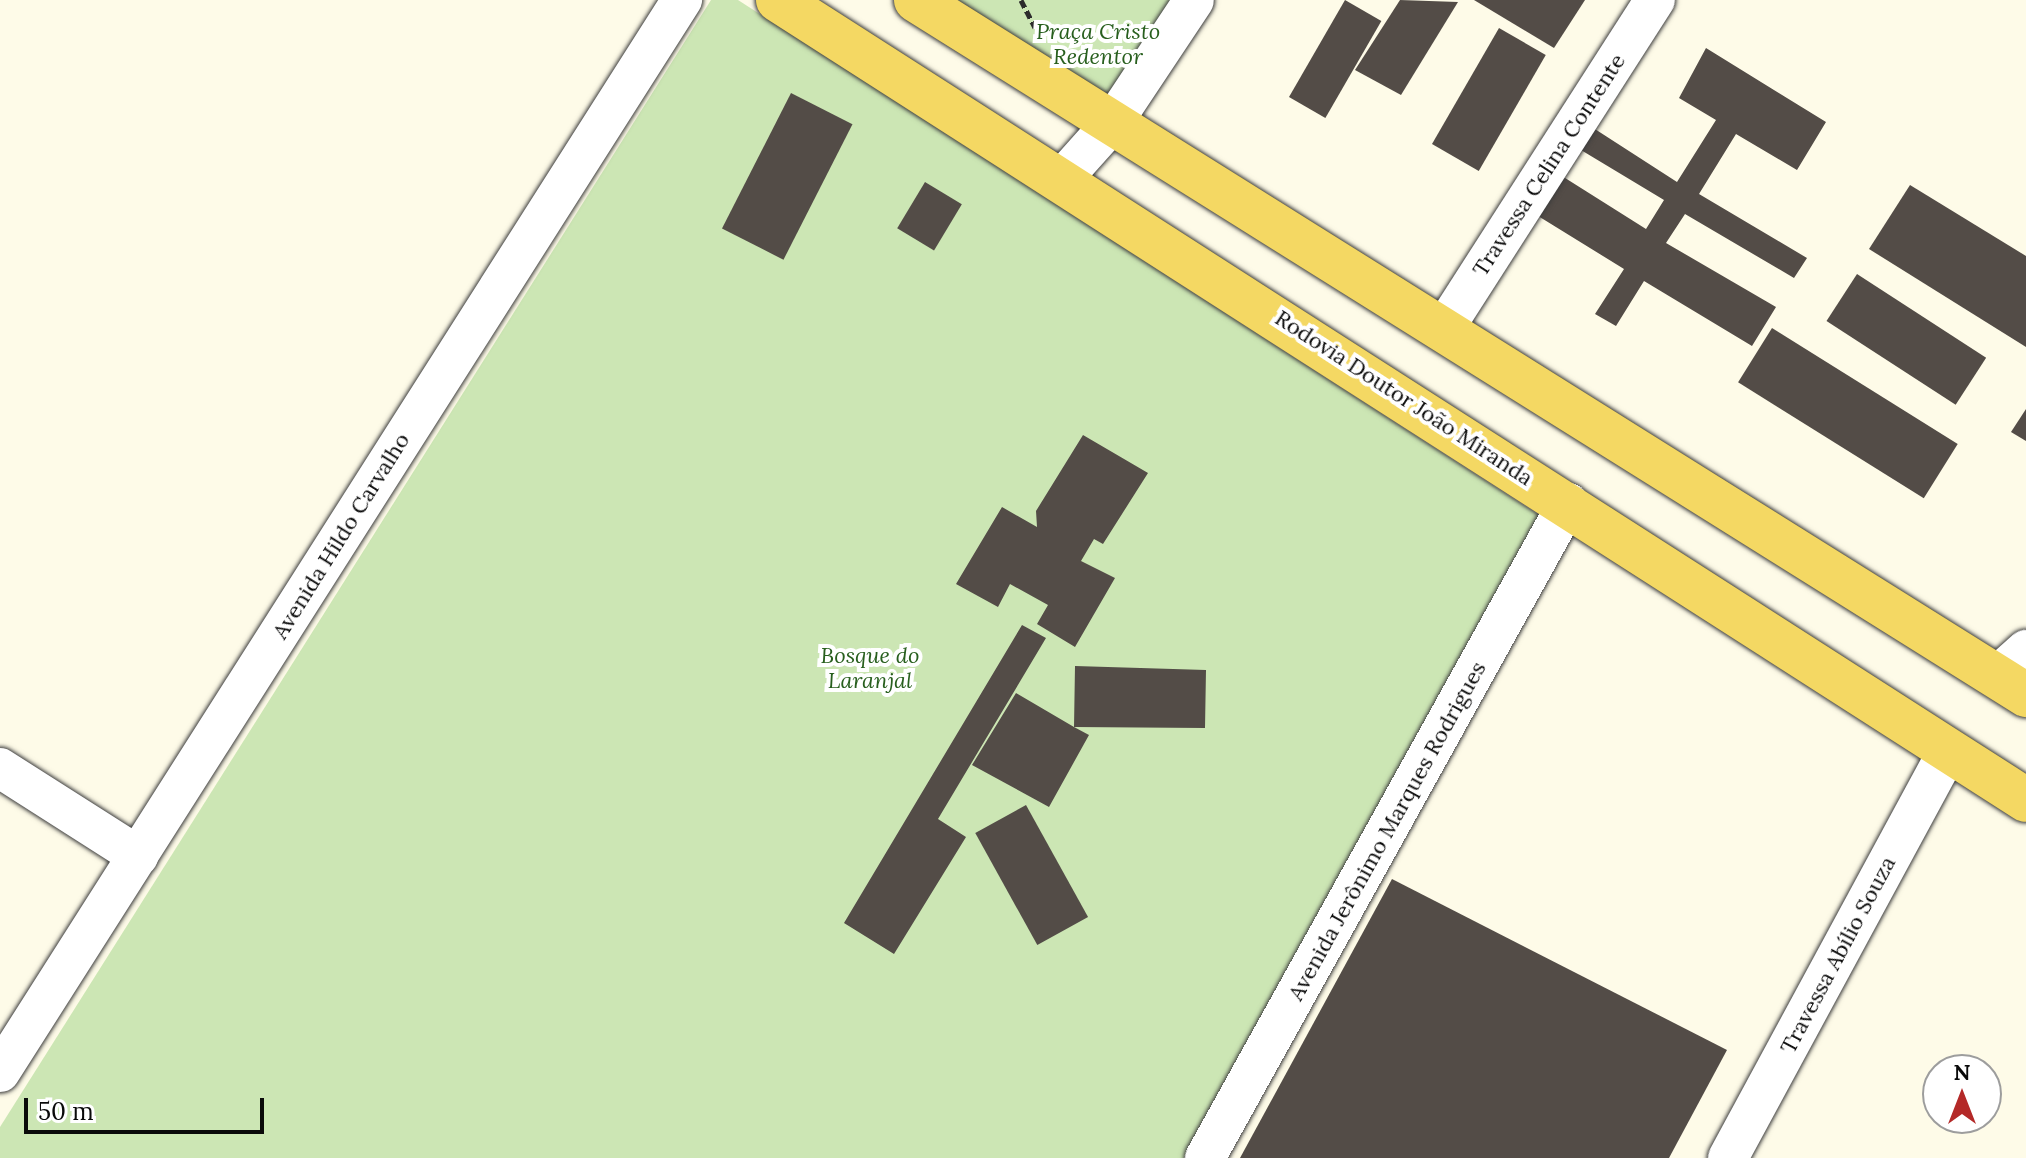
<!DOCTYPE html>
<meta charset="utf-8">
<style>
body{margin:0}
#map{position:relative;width:2026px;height:1158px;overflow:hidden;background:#fefbe8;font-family:Lora,serif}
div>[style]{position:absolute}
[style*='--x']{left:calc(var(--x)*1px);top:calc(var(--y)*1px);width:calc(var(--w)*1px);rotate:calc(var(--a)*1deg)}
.green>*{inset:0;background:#cce6b4}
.building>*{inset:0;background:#534c47;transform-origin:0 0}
.path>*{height:5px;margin-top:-2.5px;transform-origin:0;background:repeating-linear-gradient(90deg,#2c2c2c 0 8px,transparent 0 12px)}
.roads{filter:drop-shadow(0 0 2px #3d3d3d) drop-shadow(0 0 2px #3d3d3d)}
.minor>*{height:40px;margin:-20px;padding:0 20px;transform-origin:20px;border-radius:20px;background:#fff}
.major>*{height:44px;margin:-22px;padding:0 22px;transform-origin:22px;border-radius:22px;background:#f4d863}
span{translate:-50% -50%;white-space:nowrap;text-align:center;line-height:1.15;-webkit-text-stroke:8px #fff;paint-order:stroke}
.park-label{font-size:22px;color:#285f1e;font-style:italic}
.street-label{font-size:22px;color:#0a0a0a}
.north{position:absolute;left:1922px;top:1054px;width:80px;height:80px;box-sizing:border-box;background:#fff;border:2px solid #9d9d9d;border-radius:50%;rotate:0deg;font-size:22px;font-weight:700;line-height:32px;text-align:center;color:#0a0a0a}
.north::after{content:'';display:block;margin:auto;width:28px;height:36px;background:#b42928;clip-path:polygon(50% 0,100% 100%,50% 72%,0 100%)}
.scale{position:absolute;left:24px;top:1098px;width:240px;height:36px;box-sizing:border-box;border:4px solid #0a0a0a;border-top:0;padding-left:10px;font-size:24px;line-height:28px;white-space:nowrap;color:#0a0a0a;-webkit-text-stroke:6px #fff;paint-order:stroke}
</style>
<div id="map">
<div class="green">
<i style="clip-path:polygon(711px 0,738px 0,1539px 515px,1184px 1158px,0 1158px,0 1127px)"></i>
<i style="clip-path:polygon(939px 0,1181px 0,1113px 103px)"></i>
</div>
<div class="building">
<i style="left:1345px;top:0;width:42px;height:112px;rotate:30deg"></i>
<i style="clip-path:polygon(1400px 0,1458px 2px,1401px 95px,1355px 70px)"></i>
<i style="clip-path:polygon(1474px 0,1585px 0,1554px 48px)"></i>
<i style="left:1499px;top:28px;width:54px;height:134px;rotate:30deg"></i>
<i style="clip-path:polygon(1706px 48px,1826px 122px,1797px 170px,1736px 134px,1699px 194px,1807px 258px,1794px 278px,1685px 214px,1666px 243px,1776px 307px,1752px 346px,1644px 281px,1616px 326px,1595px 314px,1624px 269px,1530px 211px,1554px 171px,1646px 229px,1664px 200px,1571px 144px,1584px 122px,1677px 182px,1716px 120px,1679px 98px)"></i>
<i style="left:791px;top:93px;width:69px;height:152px;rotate:27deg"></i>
<i style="left:925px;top:182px;width:43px;height:54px;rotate:31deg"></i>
<i style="clip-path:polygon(1910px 185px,2026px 256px,2026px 347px,1869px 249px)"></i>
<i style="left:1857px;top:274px;width:154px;height:56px;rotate:33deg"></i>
<i style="left:1772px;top:328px;width:219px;height:64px;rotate:32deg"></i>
<i style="clip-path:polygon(2026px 409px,2026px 441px,2011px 432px)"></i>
<i style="clip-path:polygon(1083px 435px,1148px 473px,1103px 544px,1094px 539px,1081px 561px,1115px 578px,1075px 647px,1037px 624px,1048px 605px,1010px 584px,998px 607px,956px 584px,1002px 507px,1037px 527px,1036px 511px)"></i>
<i style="clip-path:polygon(1022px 625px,1046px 638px,938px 819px,966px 837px,894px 954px,844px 923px)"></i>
<i style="clip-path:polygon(1075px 666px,1206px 670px,1205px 728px,1074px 727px,1089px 735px,1049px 807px,972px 765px,1016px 693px,1074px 727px)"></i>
<i style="left:1026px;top:805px;width:128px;height:58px;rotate:61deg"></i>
<i style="clip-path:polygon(1392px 879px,1727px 1050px,1669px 1158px,1240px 1158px)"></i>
</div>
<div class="path">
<i style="--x:1021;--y:0;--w:31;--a:63"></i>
</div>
<div class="roads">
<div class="minor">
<i style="--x:1062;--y:179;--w:76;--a:-48.2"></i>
<i style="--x:1113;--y:122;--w:146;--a:-56.4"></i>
<i style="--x:1443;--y:330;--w:392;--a:-57.3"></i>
<i style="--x:1997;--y:676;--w:39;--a:-42"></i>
<i style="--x:0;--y:768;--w:164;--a:32.5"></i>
<i style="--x:0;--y:1072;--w:1271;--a:-57.54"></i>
<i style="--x:1205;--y:1158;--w:749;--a:-61"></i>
<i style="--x:1728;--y:1158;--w:463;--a:-61.6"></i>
</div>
<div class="major">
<i style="--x:778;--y:0;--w:1482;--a:32.66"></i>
<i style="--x:916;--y:0;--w:1310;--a:32.05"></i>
</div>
</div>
<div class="park-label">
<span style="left:1098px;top:44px">Praça Cristo<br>Redentor</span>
<span style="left:870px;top:668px">Bosque do<br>Laranjal</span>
</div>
<div class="street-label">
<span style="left:1549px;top:165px;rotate:-57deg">Travessa Celina Contente</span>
<span style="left:1404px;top:398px;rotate:33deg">Rodovia Doutor João Miranda</span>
<span style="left:341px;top:536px;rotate:-58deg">Avenida Hildo Carvalho</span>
<span style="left:1387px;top:831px;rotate:-61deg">Avenida Jerônimo Marques Rodrigues</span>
<span style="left:1838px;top:955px;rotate:-62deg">Travessa Abílio Souza</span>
</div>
<div class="north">N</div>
<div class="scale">50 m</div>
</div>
